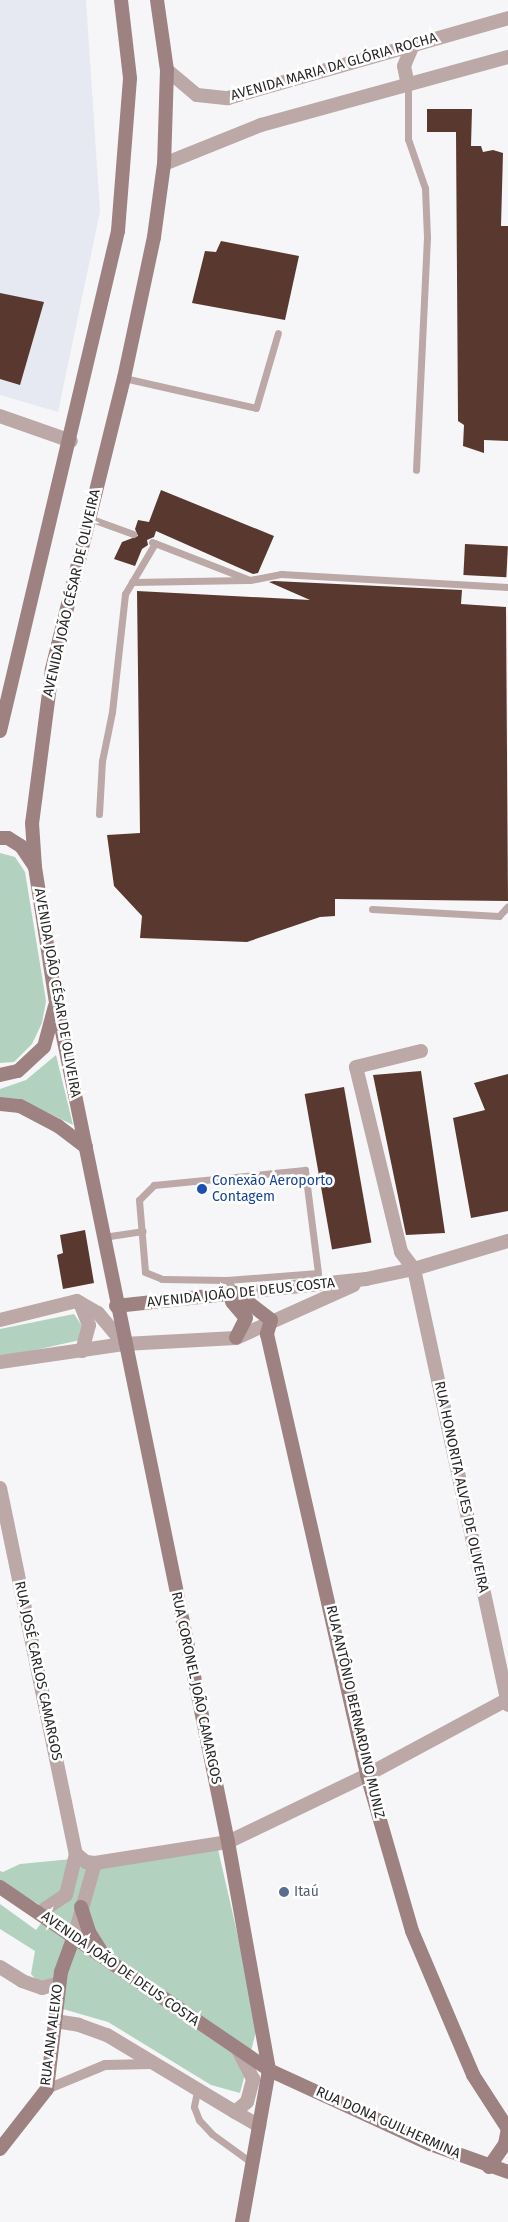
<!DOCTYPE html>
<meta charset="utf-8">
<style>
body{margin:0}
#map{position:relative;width:508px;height:2222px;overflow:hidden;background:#f6f6f8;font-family:"Fira Sans",sans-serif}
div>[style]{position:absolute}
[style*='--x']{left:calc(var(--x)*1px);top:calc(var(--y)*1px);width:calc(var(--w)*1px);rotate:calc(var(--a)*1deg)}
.built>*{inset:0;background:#e6e9f1}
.green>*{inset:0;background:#b2d1bf}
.building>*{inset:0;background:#59382f;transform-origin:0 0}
.service>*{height:7px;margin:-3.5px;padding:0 3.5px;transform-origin:3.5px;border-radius:3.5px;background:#bba8a7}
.pedestrian>*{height:10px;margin:-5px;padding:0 5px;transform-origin:5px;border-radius:5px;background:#bba8a7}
.minor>*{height:14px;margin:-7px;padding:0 7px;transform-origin:7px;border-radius:7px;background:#bba8a7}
.tertiary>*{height:14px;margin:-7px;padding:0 7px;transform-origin:7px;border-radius:7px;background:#bba8a7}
.secondary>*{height:14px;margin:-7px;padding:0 7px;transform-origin:7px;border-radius:7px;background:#9d8281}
.dots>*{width:14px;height:14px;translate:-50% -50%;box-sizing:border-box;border:2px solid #fff;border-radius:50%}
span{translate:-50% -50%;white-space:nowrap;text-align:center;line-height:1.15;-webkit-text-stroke:5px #fff;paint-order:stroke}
.street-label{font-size:14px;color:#272728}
.transit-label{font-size:14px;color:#164399}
.left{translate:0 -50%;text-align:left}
.service-label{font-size:14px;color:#4e5e75}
</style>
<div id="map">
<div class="built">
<i style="clip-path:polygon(0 0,86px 0,100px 212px,58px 412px,0 395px)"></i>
</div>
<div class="green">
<i style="clip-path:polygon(0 853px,15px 857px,25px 872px,46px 1001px,42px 1023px,32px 1044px,14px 1062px,0 1063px)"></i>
<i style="clip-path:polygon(56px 1055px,73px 1125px,24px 1101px,0 1097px,0 1089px,26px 1080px)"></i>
<i style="clip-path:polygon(74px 1314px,82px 1326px,80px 1340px,0 1358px,0 1329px)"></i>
<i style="clip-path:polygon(217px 1845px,258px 2024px,240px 2093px,211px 2085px,108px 2022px,63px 2009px,31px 1974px,35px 1951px,0 1929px,0 1904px,36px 1930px,50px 1911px,0 1881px,0 1871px,3px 1872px,20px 1864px)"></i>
</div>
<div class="building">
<i style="clip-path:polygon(427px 109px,472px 109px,471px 146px,481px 146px,483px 152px,493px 150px,503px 153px,501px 226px,508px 226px,508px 441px,484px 440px,484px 453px,463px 446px,464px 425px,458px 421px,456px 132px,427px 132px)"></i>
<i style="clip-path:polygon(221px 241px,299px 256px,285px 320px,192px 303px,205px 251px,216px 252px)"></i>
<i style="clip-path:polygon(0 293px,44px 302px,20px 385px,0 379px)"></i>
<i style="clip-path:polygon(161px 490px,274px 536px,258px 573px,253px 574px,156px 531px,154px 537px,147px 540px,148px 545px,142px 549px,135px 566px,114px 559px,122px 542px,138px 536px,135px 529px,138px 520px,149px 522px)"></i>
<i style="left:465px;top:544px;width:43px;height:31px;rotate:3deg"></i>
<i style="clip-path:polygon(274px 581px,462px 590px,461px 604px,506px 607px,508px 901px,335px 899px,335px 916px,320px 917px,247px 942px,140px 938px,142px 916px,114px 886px,107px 835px,140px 833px,137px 591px,310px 600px,269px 582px)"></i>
<i style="clip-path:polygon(421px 1071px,445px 1233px,406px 1235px,373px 1075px)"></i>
<i style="clip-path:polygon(508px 1074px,508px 1211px,471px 1218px,453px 1118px,485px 1110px,474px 1083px)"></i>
<i style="left:344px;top:1087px;width:158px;height:40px;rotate:80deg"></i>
<i style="clip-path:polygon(85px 1230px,94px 1283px,63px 1289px,57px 1255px,63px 1253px,60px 1235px)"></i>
</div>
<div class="service">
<i style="--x:408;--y:85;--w:54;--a:90"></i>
<i style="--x:408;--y:139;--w:52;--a:70.9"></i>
<i style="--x:425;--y:188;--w:49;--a:87.7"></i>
<i style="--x:427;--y:237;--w:233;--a:92.7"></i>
<i style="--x:124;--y:378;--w:135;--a:12.8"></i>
<i style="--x:256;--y:408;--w:78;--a:-73.7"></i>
<i style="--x:89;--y:518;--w:47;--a:20"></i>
<i style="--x:152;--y:542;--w:105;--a:21.2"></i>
<i style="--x:250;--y:580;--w:32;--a:-11"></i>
<i style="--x:281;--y:574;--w:227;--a:3.3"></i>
<i style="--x:132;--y:582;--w:115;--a:-1"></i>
<i style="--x:99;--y:814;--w:53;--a:-86.8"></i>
<i style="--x:102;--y:761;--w:50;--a:-78.5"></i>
<i style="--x:112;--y:712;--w:119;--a:-83.7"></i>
<i style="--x:125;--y:594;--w:59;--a:-59.5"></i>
<i style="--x:372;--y:909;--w:127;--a:3.2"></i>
<i style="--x:499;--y:916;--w:13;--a:-48"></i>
<i style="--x:103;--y:1237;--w:40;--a:-8.5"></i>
<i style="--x:227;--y:1280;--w:91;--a:-4.4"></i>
<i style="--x:318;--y:1273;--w:104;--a:-97.2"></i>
<i style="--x:305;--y:1170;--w:152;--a:174.3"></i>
<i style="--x:154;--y:1185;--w:21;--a:135"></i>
<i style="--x:139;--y:1200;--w:72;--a:85.2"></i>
<i style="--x:145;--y:1272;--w:18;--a:22"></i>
<i style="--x:162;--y:1279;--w:65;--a:0.9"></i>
<i style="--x:227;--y:1280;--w:16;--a:55"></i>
<i style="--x:197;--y:2091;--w:16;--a:101"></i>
<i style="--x:194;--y:2107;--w:14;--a:69"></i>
<i style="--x:199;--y:2120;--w:19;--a:47"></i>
<i style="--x:212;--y:2134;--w:49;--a:35.9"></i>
</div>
<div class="pedestrian">
<i style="--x:47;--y:2089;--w:63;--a:-22.5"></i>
<i style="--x:105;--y:2065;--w:48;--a:-1.2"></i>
</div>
<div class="minor">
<i style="--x:0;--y:416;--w:75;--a:19.4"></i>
<i style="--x:421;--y:1051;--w:67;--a:166.2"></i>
<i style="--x:356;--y:1067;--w:190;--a:76.3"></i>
<i style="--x:401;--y:1252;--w:21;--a:53"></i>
<i style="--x:414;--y:1269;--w:446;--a:77.8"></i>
<i style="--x:80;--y:1303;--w:24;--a:68"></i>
<i style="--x:89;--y:1325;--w:27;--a:105"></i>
<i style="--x:0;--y:1320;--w:79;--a:-13.9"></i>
<i style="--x:77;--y:1301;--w:24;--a:30"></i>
<i style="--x:98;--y:1313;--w:40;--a:50"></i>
<i style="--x:0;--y:1362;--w:125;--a:-8.3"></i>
<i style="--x:0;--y:1488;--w:374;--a:78.3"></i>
<i style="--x:76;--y:1854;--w:13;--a:39"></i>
<i style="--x:86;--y:1862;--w:9;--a:6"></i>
<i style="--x:95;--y:1863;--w:135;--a:-9"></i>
<i style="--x:228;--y:1842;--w:154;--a:-25.7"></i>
<i style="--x:367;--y:1775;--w:160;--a:-28.3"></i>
<i style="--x:39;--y:1913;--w:32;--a:-34"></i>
<i style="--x:66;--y:1895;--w:42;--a:-76.3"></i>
<i style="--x:74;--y:1937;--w:77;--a:-74.2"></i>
<i style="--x:0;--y:1967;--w:26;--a:32"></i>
<i style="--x:22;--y:1981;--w:21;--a:19"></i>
<i style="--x:42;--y:1988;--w:18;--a:-16"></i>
<i style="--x:55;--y:2021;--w:24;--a:9"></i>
<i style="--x:79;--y:2025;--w:30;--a:20"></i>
<i style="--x:107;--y:2035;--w:149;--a:31"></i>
<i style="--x:235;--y:2112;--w:16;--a:-40"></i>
<i style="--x:247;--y:2102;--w:24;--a:-75"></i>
<i style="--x:253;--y:2079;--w:30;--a:-117"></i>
<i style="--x:235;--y:2112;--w:28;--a:30"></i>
</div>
<div class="tertiary">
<i style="--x:167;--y:70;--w:39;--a:40"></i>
<i style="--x:197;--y:95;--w:31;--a:6"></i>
<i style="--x:228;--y:98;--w:291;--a:-15.9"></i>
<i style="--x:408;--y:85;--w:19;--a:-102"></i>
<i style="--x:404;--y:66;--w:23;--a:-67"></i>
<i style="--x:164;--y:164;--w:105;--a:-21.9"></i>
<i style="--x:261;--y:125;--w:256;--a:-15.4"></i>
<i style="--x:236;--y:1293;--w:131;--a:-6.1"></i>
<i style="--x:366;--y:1279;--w:49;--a:-11.8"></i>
<i style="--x:414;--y:1269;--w:98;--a:-16.6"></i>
<i style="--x:124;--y:1344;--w:112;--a:-3.1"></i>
<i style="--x:236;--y:1338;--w:129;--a:-24.2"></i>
</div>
<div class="secondary">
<i style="--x:157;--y:0;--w:71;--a:81.9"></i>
<i style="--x:167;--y:70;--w:94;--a:91.8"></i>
<i style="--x:164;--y:164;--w:74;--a:97.8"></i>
<i style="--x:154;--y:237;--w:144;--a:102"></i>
<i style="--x:124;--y:378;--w:301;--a:103.9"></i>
<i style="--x:52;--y:670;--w:154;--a:97.4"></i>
<i style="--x:32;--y:823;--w:44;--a:86.1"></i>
<i style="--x:35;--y:867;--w:137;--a:81.2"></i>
<i style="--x:56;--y:1002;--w:857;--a:78.43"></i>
<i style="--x:228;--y:1842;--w:232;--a:79.8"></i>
<i style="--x:269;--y:2070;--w:154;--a:100.1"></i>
<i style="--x:0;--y:731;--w:514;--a:-76.72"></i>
<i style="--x:118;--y:231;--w:153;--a:-85.5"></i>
<i style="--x:130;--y:78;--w:79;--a:-96.6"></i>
<i style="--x:0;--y:838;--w:8;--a:0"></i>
<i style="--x:8;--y:838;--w:15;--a:32"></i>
<i style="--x:21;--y:846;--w:25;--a:56"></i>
<i style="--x:0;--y:1075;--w:18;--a:-13"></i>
<i style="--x:18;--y:1071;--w:35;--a:-43"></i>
<i style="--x:44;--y:1047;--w:42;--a:-75"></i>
<i style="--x:0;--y:1104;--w:20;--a:6"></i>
<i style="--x:20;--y:1106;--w:43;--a:27.8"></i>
<i style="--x:58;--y:1126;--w:35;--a:37"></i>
<i style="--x:232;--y:1302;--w:21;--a:49"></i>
<i style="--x:246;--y:1318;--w:22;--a:117"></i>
<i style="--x:116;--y:1306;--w:121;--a:-6.2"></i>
<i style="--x:236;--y:1293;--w:44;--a:37.6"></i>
<i style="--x:271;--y:1320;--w:15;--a:106"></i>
<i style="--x:267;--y:1334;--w:452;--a:77.2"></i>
<i style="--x:367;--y:1775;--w:162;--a:73.9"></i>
<i style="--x:412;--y:1931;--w:156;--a:67"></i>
<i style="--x:473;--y:2075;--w:64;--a:57.1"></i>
<i style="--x:0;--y:1887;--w:325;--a:34.2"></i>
<i style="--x:269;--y:2070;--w:177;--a:24.7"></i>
<i style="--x:430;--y:2144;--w:83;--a:19.7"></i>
<i style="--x:81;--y:1907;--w:26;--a:72"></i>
<i style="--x:89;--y:1932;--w:25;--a:58"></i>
<i style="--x:0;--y:2149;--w:76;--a:-51.9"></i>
<i style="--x:47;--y:2089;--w:118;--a:-83.2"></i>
<i style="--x:61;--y:1972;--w:37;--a:-70"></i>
<i style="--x:489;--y:2167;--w:28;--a:-55"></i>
<i style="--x:505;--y:2144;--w:15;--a:-79"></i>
</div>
<div class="dots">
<i style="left:202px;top:1189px;background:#1a4fb4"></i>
<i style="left:284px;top:1892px;background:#5c6f8a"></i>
</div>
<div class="street-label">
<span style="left:334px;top:67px;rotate:-16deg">AVENIDA MARIA DA GLÓRIA ROCHA</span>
<span style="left:72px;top:593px;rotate:-77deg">AVENIDA JOÃO CÉSAR DE OLIVEIRA</span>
<span style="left:57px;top:993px;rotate:80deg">AVENIDA JOÃO CÉSAR DE OLIVEIRA</span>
<span style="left:241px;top:1293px;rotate:-6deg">AVENIDA JOÃO DE DEUS COSTA</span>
<span style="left:461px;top:1487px;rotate:78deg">RUA HONORITA ALVES DE OLIVEIRA</span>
<span style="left:38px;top:1671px;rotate:78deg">RUA JOSÉ CARLOS CAMARGOS</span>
<span style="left:196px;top:1688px;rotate:78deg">RUA CORONEL JOÃO CAMARGOS</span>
<span style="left:355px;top:1712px;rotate:77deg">RUA ANTÔNIO BERNARDINO MUNIZ</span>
<span style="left:120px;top:1969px;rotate:35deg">AVENIDA JOÃO DE DEUS COSTA</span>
<span style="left:52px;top:2035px;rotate:-83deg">RUA ANA ALEIXO</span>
<span style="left:388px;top:2123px;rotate:24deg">RUA DONA GUILHERMINA</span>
</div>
<div class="transit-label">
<span class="left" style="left:212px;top:1189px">Conexão Aeroporto<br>Contagem</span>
</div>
<div class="service-label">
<span class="left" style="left:294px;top:1892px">Itaú</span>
</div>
</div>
